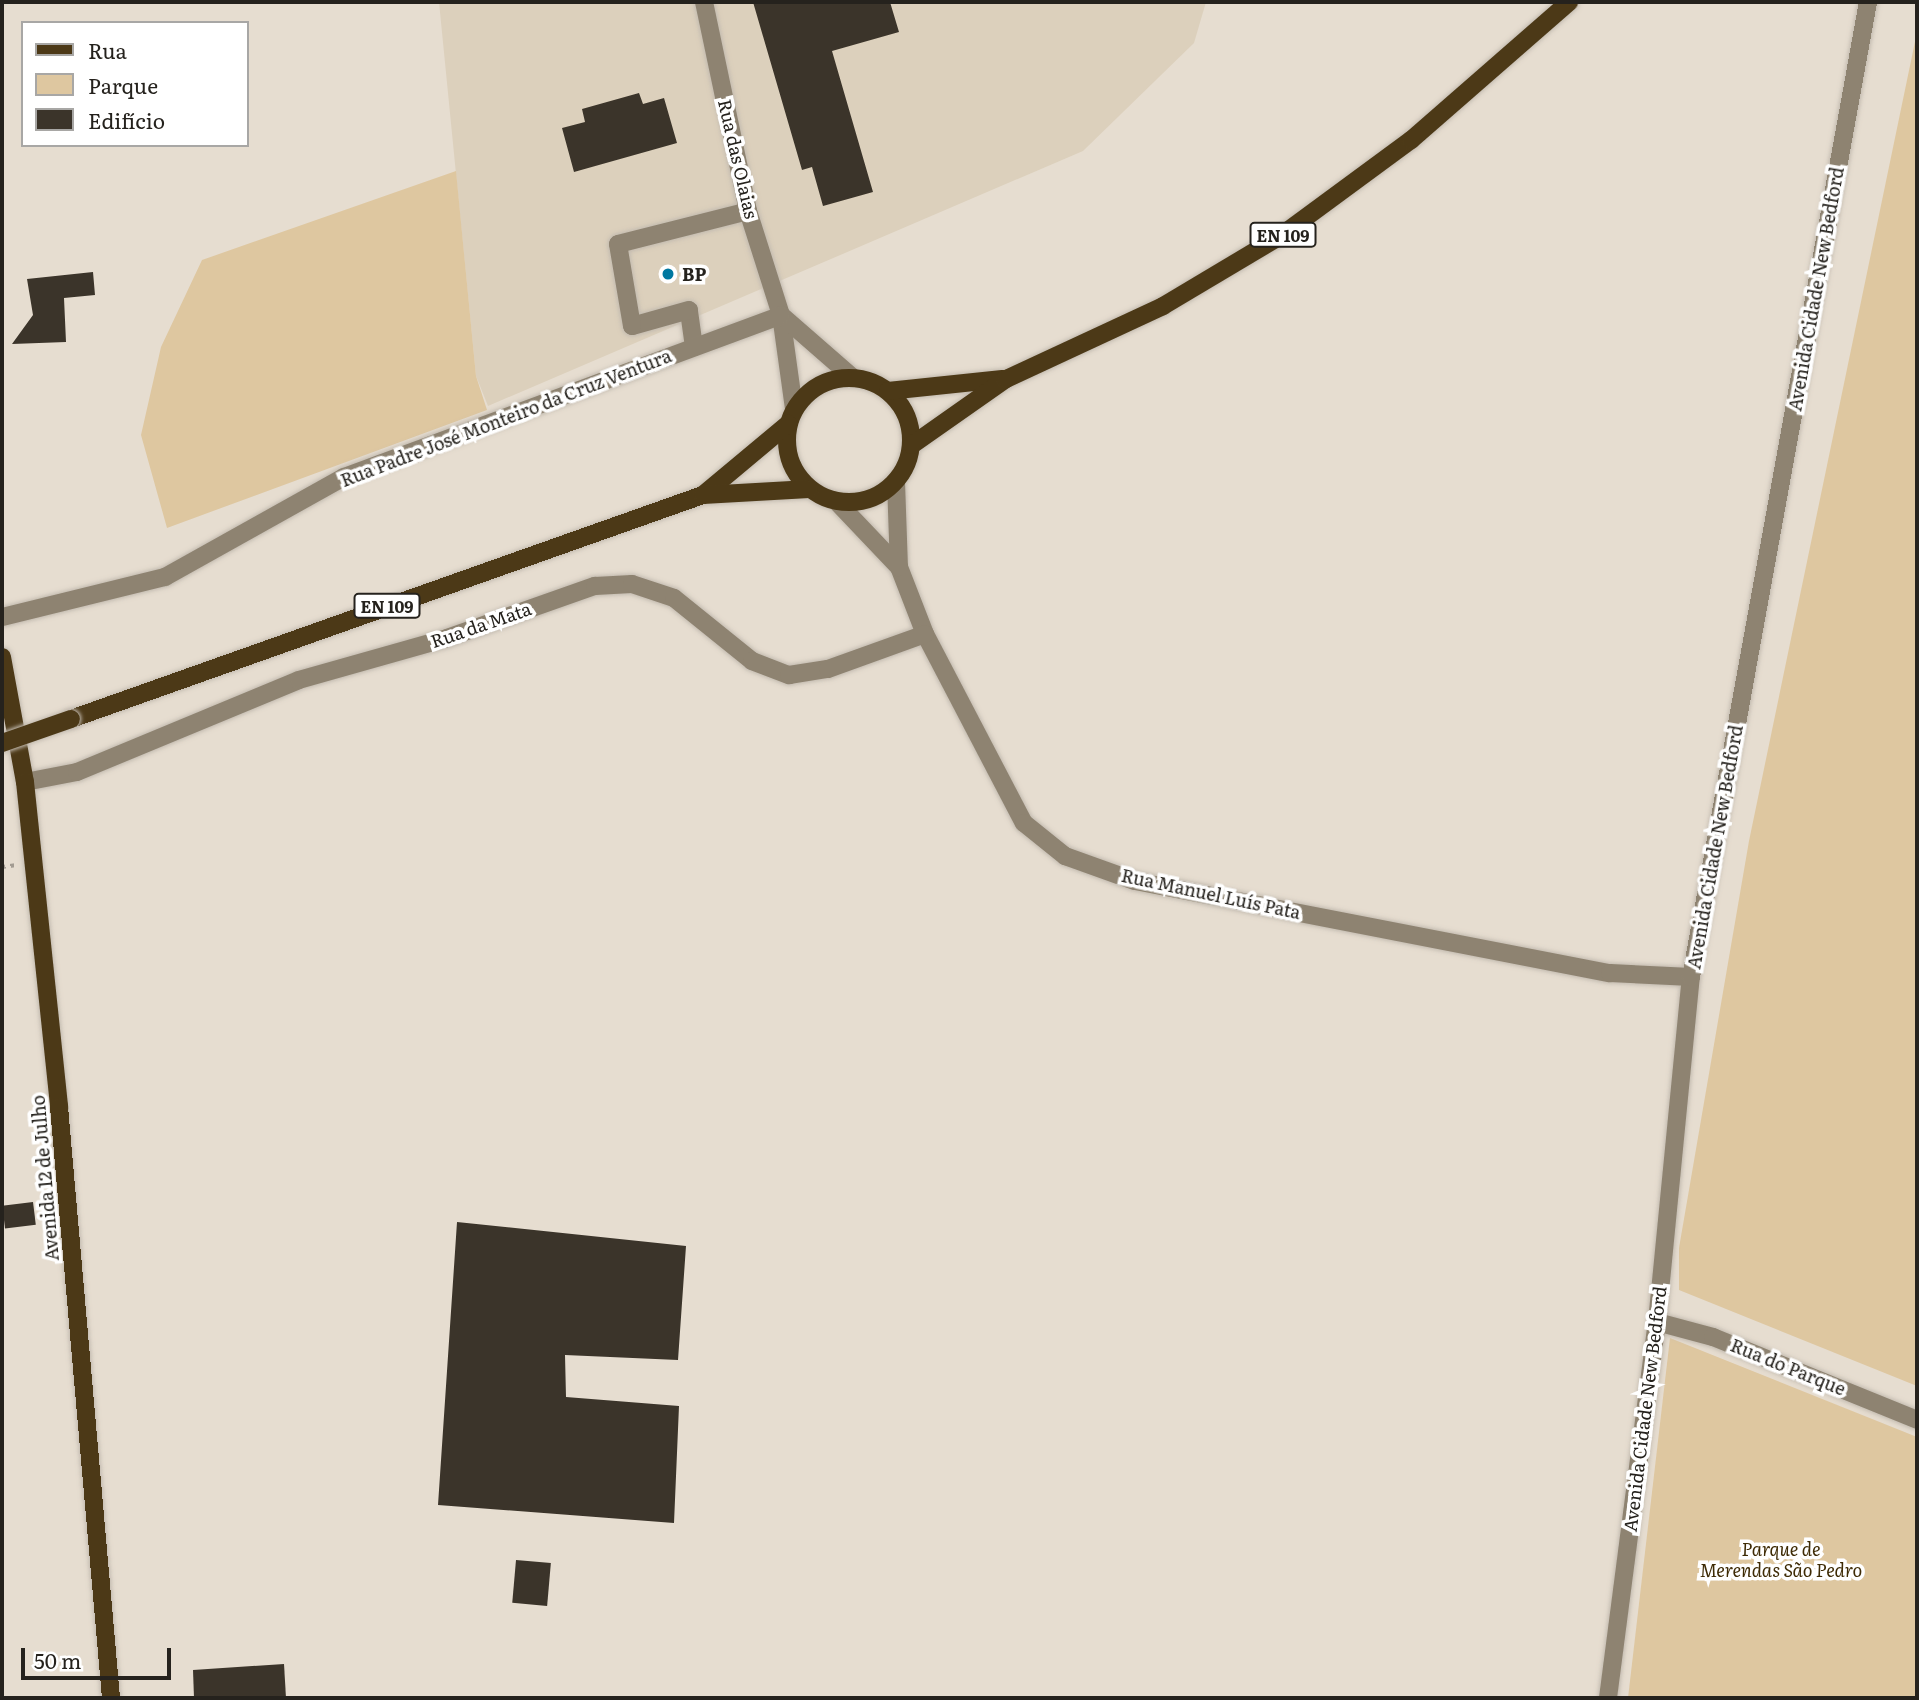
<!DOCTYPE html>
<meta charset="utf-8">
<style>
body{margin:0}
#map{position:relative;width:1919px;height:1700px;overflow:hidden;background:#e6ddd0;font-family:Literata,serif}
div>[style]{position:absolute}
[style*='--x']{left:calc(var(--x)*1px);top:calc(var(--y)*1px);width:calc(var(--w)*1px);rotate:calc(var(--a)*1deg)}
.built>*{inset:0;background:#dcd0bc}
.green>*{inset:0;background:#dec7a0}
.building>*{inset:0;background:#3b342a;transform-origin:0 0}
.path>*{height:3.5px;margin-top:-1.75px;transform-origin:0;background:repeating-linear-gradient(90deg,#a39c92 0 3.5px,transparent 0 8.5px)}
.roads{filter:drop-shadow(0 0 2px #c3bbb0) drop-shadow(0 0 2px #c3bbb0)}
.minor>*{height:18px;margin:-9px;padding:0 9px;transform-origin:9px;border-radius:9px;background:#8e8371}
.major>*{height:18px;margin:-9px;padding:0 9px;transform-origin:9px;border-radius:9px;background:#4c3917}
.major>.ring{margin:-9px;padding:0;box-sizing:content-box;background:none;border:18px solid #4c3917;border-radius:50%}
.bridges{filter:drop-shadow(0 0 2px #c3bbb0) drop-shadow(0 0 2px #c3bbb0)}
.major-bridge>*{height:18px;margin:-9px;padding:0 9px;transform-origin:9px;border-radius:9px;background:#4c3917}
.dots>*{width:19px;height:19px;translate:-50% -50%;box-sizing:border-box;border:4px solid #fff;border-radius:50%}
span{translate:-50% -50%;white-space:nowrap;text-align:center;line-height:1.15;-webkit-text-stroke:7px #fff;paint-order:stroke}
.shield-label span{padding:2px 5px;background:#fff;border:2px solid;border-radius:5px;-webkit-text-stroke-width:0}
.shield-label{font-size:16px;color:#25221d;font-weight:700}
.street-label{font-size:18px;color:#25221d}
.poi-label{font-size:18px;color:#25221d;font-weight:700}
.left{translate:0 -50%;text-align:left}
.park-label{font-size:18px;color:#3e2b05;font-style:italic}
.frame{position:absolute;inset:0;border:4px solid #25221d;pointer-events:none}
.legend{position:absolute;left:21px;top:21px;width:228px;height:126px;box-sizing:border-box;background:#fff;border:2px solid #a8a7a5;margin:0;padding:9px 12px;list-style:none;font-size:21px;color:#25221d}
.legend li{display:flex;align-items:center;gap:14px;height:35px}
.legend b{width:35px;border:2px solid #a8a7a5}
.scale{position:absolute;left:21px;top:1648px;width:150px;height:32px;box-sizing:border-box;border:4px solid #25221d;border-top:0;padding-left:9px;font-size:21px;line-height:24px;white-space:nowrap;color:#25221d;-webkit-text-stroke:5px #fff;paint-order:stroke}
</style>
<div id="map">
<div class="built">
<i style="clip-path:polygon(439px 2px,1206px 2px,1194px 43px,1083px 151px,488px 406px,476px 376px)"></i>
</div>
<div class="green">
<i style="clip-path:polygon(1917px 32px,1917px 1386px,1679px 1290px,1679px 1248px,1749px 841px)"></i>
<i style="clip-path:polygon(456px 171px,476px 376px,487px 410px,167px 528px,141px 435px,161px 347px,202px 260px)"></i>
<i style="clip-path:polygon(1670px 1338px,1917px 1437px,1917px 1698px,1628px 1698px)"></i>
</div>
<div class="building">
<i style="clip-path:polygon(753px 2px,890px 2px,899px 32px,832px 51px,873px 192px,823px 206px,812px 167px,802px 170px)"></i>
<i style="clip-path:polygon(639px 93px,643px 104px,664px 98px,677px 143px,574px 172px,562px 128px,585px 122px,582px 109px)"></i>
<i style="clip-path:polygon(93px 272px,95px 295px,64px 298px,66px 342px,12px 344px,33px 315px,27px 279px)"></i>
<i style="left:33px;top:1202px;width:23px;height:31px;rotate:83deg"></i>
<i style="clip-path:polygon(457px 1222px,686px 1246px,678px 1360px,565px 1355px,566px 1397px,679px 1406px,674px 1523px,438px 1505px)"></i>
<i style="left:516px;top:1560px;width:35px;height:43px;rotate:5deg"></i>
<i style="clip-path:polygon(284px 1664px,286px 1698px,194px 1698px,193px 1670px)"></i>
</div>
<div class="path">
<i style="--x:2;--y:867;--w:15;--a:-8"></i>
</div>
<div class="roads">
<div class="minor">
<i style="--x:704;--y:2;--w:214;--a:78.1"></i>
<i style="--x:748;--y:211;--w:109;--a:72.4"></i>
<i style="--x:781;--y:315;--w:95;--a:82.1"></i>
<i style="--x:781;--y:315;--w:94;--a:41.1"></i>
<i style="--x:694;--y:347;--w:37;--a:-98"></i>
<i style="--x:689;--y:310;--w:59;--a:164.3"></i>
<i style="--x:632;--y:326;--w:83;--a:-99.7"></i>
<i style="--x:618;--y:244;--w:134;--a:-14.2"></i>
<i style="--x:896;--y:482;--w:85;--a:88"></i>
<i style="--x:899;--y:567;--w:72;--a:68.8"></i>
<i style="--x:925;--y:634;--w:213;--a:62.4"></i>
<i style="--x:1024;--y:823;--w:53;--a:38.8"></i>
<i style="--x:1065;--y:856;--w:74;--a:19.7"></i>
<i style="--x:1135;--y:881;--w:484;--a:11"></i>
<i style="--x:1610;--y:973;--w:81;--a:2.8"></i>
<i style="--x:837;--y:502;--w:90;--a:46.4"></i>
<i style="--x:2;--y:617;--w:168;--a:-13.8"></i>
<i style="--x:165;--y:577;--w:205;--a:-29.2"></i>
<i style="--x:344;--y:477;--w:466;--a:-20.3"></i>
<i style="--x:25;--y:782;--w:53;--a:-10.9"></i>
<i style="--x:77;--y:772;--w:240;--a:-22.5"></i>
<i style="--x:299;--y:680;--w:154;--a:-15.8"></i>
<i style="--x:447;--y:638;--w:157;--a:-19.4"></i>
<i style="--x:595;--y:586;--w:37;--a:-3"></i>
<i style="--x:632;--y:584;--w:44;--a:18.4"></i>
<i style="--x:674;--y:598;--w:100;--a:38.9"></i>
<i style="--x:752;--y:661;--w:40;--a:21"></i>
<i style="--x:789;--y:675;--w:39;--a:-9"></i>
<i style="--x:828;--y:669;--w:103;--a:-19.8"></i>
<i style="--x:1657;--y:1322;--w:58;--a:15"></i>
<i style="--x:1713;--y:1337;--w:220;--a:22.1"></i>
<i style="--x:1608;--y:1698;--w:379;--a:-82.6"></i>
<i style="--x:1657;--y:1322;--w:347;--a:-84.4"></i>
<i style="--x:1691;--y:977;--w:991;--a:-79.71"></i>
</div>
<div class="major">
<i class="ring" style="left:787px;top:378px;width:106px;height:106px"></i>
<i style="--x:888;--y:391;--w:115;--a:-6"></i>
<i style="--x:912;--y:445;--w:115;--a:-35.1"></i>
<i style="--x:1006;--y:379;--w:173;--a:-24.9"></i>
<i style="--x:1163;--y:306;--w:139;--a:-30.8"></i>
<i style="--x:1282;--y:235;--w:160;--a:-36.4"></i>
<i style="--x:1411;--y:140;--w:210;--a:-41.1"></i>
<i style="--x:703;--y:495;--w:111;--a:-39.9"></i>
<i style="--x:2;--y:657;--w:127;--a:79.6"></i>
<i style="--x:25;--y:782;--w:327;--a:84"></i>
<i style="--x:59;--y:1107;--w:593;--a:84.97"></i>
<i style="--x:71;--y:719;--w:671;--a:-19.52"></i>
<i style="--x:703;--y:495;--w:106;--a:-3.2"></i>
</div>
</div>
<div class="bridges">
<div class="major-bridge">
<i style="--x:2;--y:743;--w:73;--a:-19.2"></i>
</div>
</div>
<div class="dots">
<i style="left:668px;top:274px;background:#0078a0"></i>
</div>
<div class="shield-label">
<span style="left:1283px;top:235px">EN 109</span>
<span style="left:387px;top:606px">EN 109</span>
</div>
<div class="street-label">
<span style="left:738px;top:159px;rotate:77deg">Rua das Olaias</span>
<span style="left:1816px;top:289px;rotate:-80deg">Avenida Cidade New Bedford</span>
<span style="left:506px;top:418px;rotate:-21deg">Rua Padre José Monteiro da Cruz Ventura</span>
<span style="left:481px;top:625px;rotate:-19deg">Rua da Mata</span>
<span style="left:1715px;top:847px;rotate:-80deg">Avenida Cidade New Bedford</span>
<span style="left:1211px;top:894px;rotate:12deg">Rua Manuel Luís Pata</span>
<span style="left:45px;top:1178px;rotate:-95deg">Avenida 12 de Julho</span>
<span style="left:1788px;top:1367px;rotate:22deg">Rua do Parque</span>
<span style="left:1645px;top:1409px;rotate:-83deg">Avenida Cidade New Bedford</span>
</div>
<div class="poi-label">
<span class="left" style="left:682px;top:274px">BP</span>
</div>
<div class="park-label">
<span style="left:1781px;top:1560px">Parque de<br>Merendas São Pedro</span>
</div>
<div class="frame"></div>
<ul class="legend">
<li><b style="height:9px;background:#4c3917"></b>Rua</li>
<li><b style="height:19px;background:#dec7a0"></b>Parque</li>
<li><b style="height:19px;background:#3b342a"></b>Edifício</li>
</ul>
<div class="scale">50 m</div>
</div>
